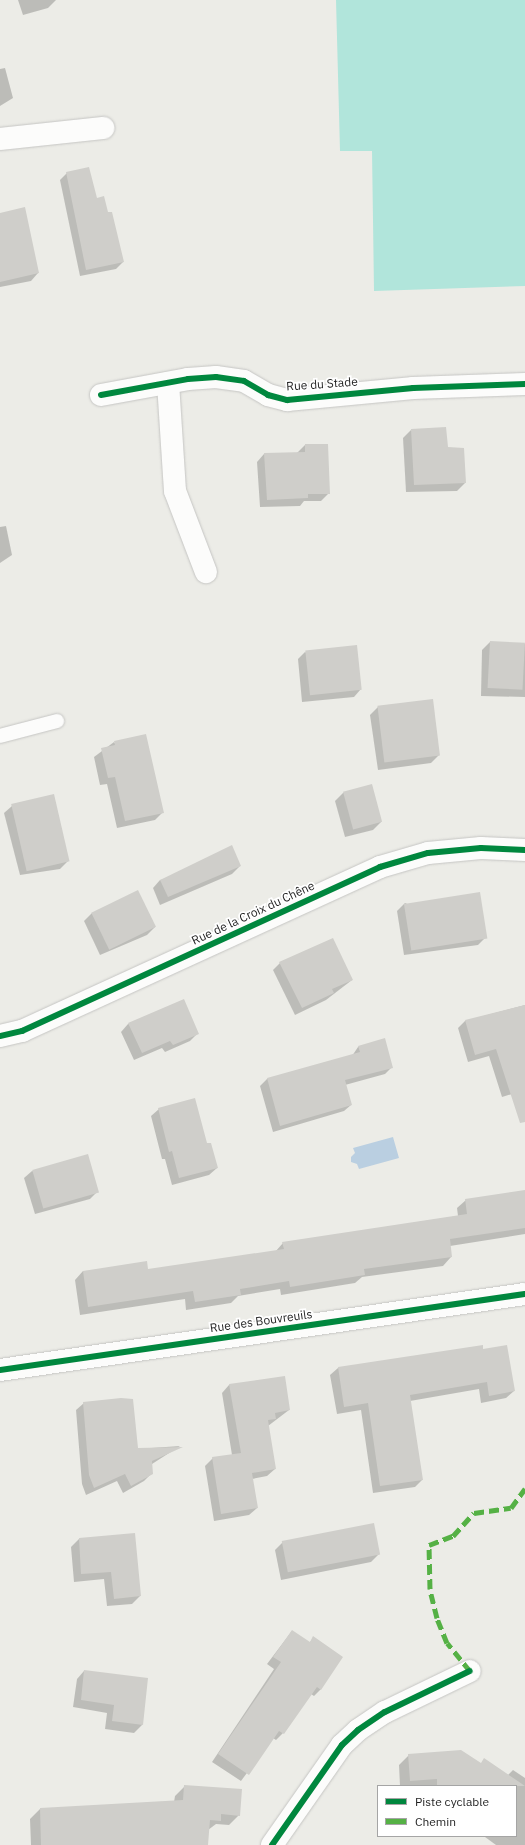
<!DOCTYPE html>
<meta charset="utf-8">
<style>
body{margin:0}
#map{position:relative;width:525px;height:1845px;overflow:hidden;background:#ecece7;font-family:"IBM Plex Sans",sans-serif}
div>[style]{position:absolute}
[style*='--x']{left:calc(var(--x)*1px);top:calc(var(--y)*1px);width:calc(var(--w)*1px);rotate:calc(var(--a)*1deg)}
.pitch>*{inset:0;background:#b1e5db}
.water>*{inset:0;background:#bacfe1}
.shadow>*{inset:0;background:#0003}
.building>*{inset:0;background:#cfceca;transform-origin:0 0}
.roads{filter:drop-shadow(0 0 1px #c5c5c3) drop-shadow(0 0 1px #c5c5c3)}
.lane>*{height:14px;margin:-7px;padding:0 7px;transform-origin:7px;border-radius:7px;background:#fcfcfb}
.street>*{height:22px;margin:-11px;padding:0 11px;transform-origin:11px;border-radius:11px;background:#fcfcfb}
.quiet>*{height:5px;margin-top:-2.5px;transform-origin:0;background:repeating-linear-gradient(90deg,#55b145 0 10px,transparent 0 15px)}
.cycleway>*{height:6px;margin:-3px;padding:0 3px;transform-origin:3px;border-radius:3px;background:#00873e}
span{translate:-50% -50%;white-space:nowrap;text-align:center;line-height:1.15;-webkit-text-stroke:3.5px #fff;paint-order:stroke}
.street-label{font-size:12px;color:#1e1e1e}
.legend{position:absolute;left:377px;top:1785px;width:140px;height:52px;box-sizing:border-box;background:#fff;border:1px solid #a5a5a5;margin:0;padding:5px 7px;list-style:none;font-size:12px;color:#1e1e1e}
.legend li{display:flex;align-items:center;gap:8px;height:20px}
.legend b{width:20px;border:1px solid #a5a5a5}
</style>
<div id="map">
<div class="pitch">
<i style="clip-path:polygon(336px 0,525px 0,525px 286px,374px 291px,372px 151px,340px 151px)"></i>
</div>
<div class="water">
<i style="clip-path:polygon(393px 1137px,399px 1158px,359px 1169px,357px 1164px,351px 1162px,351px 1157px,355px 1153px,353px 1148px)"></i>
</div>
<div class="shadow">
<i style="clip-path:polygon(18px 0,56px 0,48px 8px,23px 15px)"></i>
<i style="clip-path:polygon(5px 68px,13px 98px,0 106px,0 69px)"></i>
<i style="clip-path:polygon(67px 173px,108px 213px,123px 262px,116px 269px,80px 276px,60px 180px)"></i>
<i style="clip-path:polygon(0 214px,38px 273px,31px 281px,0 287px)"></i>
<i style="clip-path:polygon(411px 430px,465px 483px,457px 491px,406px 492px,403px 438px)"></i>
<i style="clip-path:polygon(305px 445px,329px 493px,321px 501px,304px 501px,300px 506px,260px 507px,257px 462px,264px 454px,297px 453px)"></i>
<i style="clip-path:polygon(6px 526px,12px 555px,0 563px,0 527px)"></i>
<i style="clip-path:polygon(490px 642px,525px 644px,525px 697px,481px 696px,482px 650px)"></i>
<i style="clip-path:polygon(305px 652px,361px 689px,354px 697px,302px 702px,298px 659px)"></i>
<i style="clip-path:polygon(378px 707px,439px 755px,431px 763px,378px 770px,370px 715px)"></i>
<i style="clip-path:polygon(114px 742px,163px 812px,155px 820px,117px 828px,107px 784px,100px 785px,94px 757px)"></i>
<i style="clip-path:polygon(371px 786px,381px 822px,373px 830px,345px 837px,335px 801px,343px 793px)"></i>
<i style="clip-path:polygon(12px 806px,68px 861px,60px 869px,20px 875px,4px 813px)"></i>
<i style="clip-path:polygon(240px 866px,232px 874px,160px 905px,153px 888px,160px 880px)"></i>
<i style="clip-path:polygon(405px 903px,486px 937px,478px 945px,404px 955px,397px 911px)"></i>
<i style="clip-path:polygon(92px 913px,155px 927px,147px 935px,100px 955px,84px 921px)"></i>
<i style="clip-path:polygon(280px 963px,352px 980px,326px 1000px,295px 1015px,273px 970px)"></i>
<i style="clip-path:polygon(525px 1005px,525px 1090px,502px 1097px,489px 1056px,468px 1062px,458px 1028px,465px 1021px)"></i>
<i style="clip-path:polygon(128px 1024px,198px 1033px,190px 1041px,165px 1052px,162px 1048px,134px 1060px,121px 1032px)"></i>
<i style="clip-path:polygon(384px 1040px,392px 1067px,385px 1074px,345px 1085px,351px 1105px,344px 1111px,273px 1132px,260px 1086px,267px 1079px,352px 1056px,358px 1047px)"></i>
<i style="clip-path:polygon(159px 1109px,207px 1144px,217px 1168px,209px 1175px,172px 1185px,165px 1159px,162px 1159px,151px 1116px)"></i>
<i style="clip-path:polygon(32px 1171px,98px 1191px,90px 1199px,35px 1214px,24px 1178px)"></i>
<i style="clip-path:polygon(525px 1191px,525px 1234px,450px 1246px,451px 1257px,443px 1266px,362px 1277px,355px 1283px,281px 1295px,280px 1289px,238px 1296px,231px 1303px,186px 1310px,185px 1299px,80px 1315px,75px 1280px,83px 1271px,148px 1270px,275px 1252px,283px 1243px,458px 1216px,457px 1208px,466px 1200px)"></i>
<i style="clip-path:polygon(482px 1346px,482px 1350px,514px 1391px,506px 1398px,481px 1403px,479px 1389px,410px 1401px,422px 1480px,415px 1487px,373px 1493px,361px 1410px,337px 1414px,330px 1375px,338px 1368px)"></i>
<i style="clip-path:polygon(284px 1377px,289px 1410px,268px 1426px,275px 1469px,267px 1476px,252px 1479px,257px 1508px,249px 1515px,214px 1521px,205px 1466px,213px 1458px,232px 1455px,222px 1393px,229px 1385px)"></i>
<i style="clip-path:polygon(84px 1403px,137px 1449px,180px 1446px,152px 1464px,152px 1473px,144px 1481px,123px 1493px,117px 1481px,86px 1495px,82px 1484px,76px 1410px)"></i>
<i style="clip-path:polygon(134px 1534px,140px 1596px,132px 1604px,107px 1606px,104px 1579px,74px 1582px,71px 1547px,79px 1539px)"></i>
<i style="clip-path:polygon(283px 1542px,379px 1554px,371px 1562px,281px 1580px,275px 1550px)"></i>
<i style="clip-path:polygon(292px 1631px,309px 1643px,314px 1638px,321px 1689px,314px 1696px,311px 1694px,283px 1733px,276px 1740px,273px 1738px,241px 1781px,212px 1762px,274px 1669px,267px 1664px)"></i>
<i style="clip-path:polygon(84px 1671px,147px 1679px,142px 1725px,134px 1733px,105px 1729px,107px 1713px,73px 1707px,77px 1679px)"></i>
<i style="clip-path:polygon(409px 1755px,480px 1764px,508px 1775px,513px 1770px,525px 1778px,525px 1845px,496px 1845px,485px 1837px,516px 1836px,516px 1786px,400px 1786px,399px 1765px)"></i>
<i style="clip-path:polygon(185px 1786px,239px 1815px,229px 1825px,216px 1824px,208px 1830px,207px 1845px,31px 1845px,30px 1819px,40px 1809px,174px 1802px,175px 1796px)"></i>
</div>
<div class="building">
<i style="clip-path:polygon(89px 167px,97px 198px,104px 196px,108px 212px,112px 212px,124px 262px,86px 270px,66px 172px)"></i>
<i style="clip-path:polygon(25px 207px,39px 273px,0 282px,0 213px)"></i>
<i style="clip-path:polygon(446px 427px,448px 447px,464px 448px,466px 483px,414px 485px,411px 429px)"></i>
<i style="clip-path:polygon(305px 444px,328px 444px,330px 494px,308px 494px,308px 498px,267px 500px,264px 453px,305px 452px)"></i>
<i style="left:490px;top:641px;width:35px;height:47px;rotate:3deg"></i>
<i style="left:357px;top:645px;width:45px;height:52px;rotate:84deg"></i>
<i style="left:433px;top:699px;width:57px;height:56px;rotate:83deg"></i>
<i style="clip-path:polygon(146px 734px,164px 813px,125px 821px,115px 777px,108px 778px,101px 748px,115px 745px,114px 741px)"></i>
<i style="left:372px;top:784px;width:39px;height:30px;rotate:75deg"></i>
<i style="left:54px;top:794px;width:69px;height:44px;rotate:77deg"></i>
<i style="clip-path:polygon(232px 845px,241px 866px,168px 897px,160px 880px)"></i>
<i style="left:138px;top:890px;width:41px;height:52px;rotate:64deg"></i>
<i style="left:480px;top:892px;width:47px;height:77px;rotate:81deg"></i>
<i style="clip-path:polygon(333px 938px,353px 980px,332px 989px,334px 993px,302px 1008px,279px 962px)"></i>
<i style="clip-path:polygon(184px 999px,199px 1034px,173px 1045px,170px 1041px,142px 1053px,128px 1023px)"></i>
<i style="clip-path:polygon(525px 1005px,525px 1122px,520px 1123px,496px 1049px,475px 1055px,465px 1020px)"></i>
<i style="clip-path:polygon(385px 1038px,393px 1068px,345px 1080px,352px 1105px,280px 1126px,267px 1078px,360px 1052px,358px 1046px)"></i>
<i style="clip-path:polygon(195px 1098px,207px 1143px,211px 1143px,218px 1168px,179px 1178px,172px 1151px,169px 1152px,158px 1108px)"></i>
<i style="left:88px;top:1154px;width:40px;height:58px;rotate:74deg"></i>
<i style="clip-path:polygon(525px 1190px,525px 1228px,450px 1239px,452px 1257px,364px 1269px,365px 1275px,290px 1287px,289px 1281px,240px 1289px,241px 1295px,195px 1302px,193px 1291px,88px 1307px,83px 1271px,147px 1261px,148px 1269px,284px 1249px,282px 1242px,467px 1214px,465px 1199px)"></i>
<i style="clip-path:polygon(483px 1345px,483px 1349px,507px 1345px,515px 1391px,489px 1396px,487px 1382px,410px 1395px,423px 1480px,380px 1486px,368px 1403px,344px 1407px,338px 1367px)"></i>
<i style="clip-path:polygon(285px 1376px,290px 1410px,275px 1413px,276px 1419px,268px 1420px,276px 1469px,252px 1473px,258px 1508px,221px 1514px,212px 1457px,241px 1453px,229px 1384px)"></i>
<i style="clip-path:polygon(121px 1398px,133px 1399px,138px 1448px,183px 1447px,152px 1461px,153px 1474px,131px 1486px,125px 1474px,94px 1488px,89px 1475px,83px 1402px)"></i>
<i style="left:374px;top:1523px;width:32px;height:94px;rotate:79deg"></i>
<i style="clip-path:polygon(135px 1533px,141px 1596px,114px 1599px,111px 1572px,81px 1574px,79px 1538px)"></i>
<i style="clip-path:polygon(292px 1630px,310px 1642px,313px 1636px,343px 1657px,321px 1690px,317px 1687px,284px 1734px,279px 1731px,249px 1775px,218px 1754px,281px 1662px,273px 1657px)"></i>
<i style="clip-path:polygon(84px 1670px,148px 1678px,143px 1725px,112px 1721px,114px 1705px,81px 1700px)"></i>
<i style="clip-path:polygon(461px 1750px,481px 1763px,484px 1758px,525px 1786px,437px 1786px,437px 1779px,410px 1781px,408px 1754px)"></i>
<i style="clip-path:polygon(184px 1785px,242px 1789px,240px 1816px,221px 1814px,221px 1821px,210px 1820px,208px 1845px,41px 1845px,40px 1808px,183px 1800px)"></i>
</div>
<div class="roads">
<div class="lane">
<i style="--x:0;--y:736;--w:59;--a:-14.7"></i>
</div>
<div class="street">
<i style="--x:0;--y:139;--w:104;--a:-6.1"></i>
<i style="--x:168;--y:383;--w:108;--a:86.3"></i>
<i style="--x:175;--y:491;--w:87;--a:69.1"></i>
<i style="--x:101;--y:395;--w:88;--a:-10.4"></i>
<i style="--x:188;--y:379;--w:28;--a:-4"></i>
<i style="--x:216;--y:377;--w:28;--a:8"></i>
<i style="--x:244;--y:381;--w:28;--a:30"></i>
<i style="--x:268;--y:395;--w:20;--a:15"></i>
<i style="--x:287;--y:400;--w:127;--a:-5.4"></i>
<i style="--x:413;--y:388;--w:112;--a:-2"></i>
<i style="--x:0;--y:1036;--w:23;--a:-13"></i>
<i style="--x:22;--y:1031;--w:394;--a:-24.6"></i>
<i style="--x:380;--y:867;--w:50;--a:-16.3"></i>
<i style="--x:428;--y:853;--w:53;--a:-5.4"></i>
<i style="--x:481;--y:848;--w:44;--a:2.6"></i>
<i style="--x:0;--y:1370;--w:530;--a:-8.24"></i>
<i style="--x:272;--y:1845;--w:122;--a:-55"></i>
<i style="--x:342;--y:1745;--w:22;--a:-43"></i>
<i style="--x:358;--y:1730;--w:32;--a:-34"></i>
<i style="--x:385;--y:1712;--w:94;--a:-25.8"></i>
</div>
</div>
<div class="quiet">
<i style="--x:470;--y:1671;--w:36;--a:-129"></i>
<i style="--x:447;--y:1643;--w:27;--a:-112"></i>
<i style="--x:437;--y:1618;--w:30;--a:-104"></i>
<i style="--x:430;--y:1589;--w:44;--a:-91.3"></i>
<i style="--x:429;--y:1545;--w:26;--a:-21"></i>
<i style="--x:453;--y:1536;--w:31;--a:-48"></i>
<i style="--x:474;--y:1513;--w:37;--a:-8"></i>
<i style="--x:511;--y:1508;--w:24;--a:-54"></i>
</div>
<div class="cycleway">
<i style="--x:101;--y:395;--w:88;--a:-10.4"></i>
<i style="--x:188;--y:379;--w:28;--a:-4"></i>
<i style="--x:216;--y:377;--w:28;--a:8"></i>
<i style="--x:244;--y:381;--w:28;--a:30"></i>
<i style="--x:268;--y:395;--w:20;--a:15"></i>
<i style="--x:287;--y:400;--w:127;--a:-5.4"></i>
<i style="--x:413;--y:388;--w:112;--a:-2"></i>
<i style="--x:0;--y:1036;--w:23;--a:-13"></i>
<i style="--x:22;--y:1031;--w:394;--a:-24.6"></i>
<i style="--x:380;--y:867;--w:50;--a:-16.3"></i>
<i style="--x:428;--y:853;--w:53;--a:-5.4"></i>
<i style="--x:481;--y:848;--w:44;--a:2.6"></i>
<i style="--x:0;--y:1370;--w:530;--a:-8.24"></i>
<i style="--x:272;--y:1845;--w:122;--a:-55"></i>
<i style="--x:342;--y:1745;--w:22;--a:-43"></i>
<i style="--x:358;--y:1730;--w:32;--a:-34"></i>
<i style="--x:385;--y:1712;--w:94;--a:-25.8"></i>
</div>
<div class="street-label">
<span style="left:322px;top:384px;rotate:-4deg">Rue du Stade</span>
<span style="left:253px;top:913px;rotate:-25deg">Rue de la Croix du Chêne</span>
<span style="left:261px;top:1321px;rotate:-8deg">Rue des Bouvreuils</span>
</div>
<ul class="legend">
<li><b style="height:5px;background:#00873e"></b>Piste cyclable</li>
<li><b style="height:5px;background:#55b145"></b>Chemin</li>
</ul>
</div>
